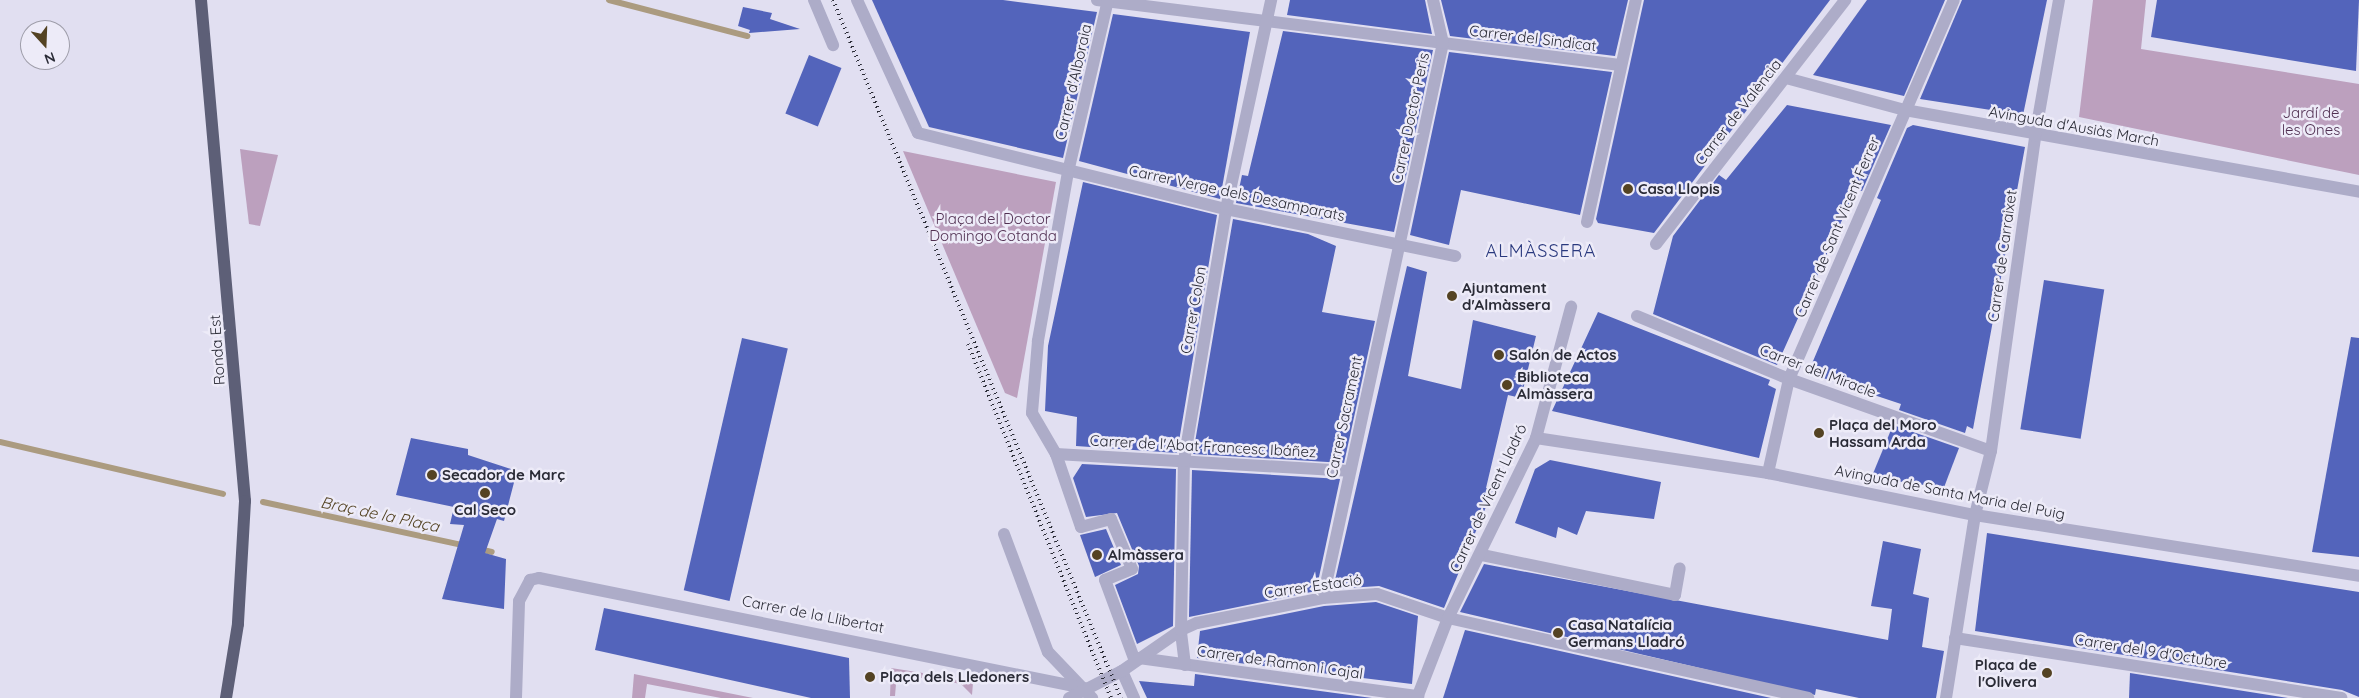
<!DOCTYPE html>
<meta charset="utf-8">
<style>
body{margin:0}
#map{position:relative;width:2359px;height:698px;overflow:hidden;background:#e1dff1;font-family:Quicksand,sans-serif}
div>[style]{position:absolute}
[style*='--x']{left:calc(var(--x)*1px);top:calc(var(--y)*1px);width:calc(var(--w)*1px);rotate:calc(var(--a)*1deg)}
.green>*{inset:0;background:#bca0be}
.stream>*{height:6px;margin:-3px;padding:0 3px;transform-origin:3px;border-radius:3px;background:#ab9b80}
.building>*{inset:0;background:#5364bb;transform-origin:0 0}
.minor>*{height:12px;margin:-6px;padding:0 6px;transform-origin:6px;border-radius:6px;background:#adacc8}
.major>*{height:12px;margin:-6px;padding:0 6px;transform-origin:6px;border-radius:6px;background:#5d5f77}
.rail>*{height:4px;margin-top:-2px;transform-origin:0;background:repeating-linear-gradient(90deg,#2a2b36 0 1px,transparent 0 5px)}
.dots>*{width:14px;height:14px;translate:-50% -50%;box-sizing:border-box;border:2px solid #edebf8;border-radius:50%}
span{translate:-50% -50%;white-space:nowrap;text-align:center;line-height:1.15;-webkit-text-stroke:5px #edebf8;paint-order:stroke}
.street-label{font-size:15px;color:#2a2b36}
.park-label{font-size:15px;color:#513052}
.poi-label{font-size:15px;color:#2a2b36;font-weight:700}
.left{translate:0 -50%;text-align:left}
.right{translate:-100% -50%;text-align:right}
.water-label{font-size:16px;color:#544323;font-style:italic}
.quarter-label{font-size:18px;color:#2a397e;letter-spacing:1px}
.north{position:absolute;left:20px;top:20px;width:50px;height:50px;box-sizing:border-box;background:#edebf8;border:1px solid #9f9eaa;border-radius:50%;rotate:160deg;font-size:14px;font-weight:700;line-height:20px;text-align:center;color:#2a2b36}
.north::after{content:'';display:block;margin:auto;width:18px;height:22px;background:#544323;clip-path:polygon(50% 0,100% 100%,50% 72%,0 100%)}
</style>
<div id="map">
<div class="green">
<i style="clip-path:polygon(2093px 0,2146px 0,2141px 49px,2359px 84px,2359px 175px,2079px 117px)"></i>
<i style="clip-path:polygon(240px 149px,278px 155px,260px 226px,249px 224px)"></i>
<i style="clip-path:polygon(903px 151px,1056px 182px,1017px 398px,1005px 393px)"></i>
<i style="clip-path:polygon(891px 668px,923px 673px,922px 678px,905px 675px,896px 684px,895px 696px,890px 696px)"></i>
<i style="clip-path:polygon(634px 674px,753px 698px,721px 698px,647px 684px,645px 698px,632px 698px)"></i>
<i style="clip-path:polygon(934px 675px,973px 683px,972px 695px,961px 684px,933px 679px)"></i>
</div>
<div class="stream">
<i style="--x:609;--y:0;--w:143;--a:14.6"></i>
<i style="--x:0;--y:442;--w:229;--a:13.1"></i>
<i style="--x:263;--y:502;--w:209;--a:12.2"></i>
<i style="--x:479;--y:549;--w:13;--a:13"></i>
</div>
<div class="building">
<i style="clip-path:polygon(872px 0,1003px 0,1097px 12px,1063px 158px,929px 127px)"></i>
<i style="clip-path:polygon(1290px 0,1425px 0,1432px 34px,1287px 15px)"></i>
<i style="clip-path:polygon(1441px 0,1628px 0,1615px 56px,1450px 36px)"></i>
<i style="clip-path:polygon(1644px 0,1830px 0,1654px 233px,1598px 223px,1596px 219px)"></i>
<i style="clip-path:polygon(1867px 0,1945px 0,1904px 96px,1813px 75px)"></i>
<i style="clip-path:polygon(1962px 0,2047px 0,2023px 115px,1920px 99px)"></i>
<i style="clip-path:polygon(2157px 0,2359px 0,2356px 71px,2151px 37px)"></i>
<i style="clip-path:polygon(743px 7px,772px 13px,770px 19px,800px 29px,749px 33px,750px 30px,738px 26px)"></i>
<i style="clip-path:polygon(1113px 14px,1250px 32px,1220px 199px,1079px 161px)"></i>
<i style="clip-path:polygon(1283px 31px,1433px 50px,1394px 232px,1236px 203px,1242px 175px,1248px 176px)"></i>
<i style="clip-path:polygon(1449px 52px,1612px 72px,1580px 215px,1461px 190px,1449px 245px,1410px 235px)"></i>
<i style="left:809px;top:55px;width:35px;height:63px;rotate:22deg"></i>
<i style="clip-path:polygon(1787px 105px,1891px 125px,1862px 191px,1856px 189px,1777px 365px,1653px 314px,1673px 236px,1719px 175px,1726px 180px)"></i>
<i style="clip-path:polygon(1913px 125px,2025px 147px,1973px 429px,1967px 426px,1965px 433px,1899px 410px,1901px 404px,1808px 373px,1881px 200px,1877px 198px,1907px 128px)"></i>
<i style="clip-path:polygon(1083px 182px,1217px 215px,1177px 453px,1076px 446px,1077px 417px,1045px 411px,1048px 346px)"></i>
<i style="clip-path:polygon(1233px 219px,1308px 234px,1336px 246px,1322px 312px,1375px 321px,1344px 463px,1193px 454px)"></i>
<i style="clip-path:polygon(1407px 266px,1427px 272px,1408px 376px,1461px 389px,1473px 320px,1536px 336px,1521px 398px,1508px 395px,1486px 488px,1493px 490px,1444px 608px,1379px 586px,1333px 589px)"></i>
<i style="left:2044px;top:280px;width:61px;height:151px;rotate:9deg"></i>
<i style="clip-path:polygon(1598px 312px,1770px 380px,1768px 385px,1776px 389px,1759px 458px,1552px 411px)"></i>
<i style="clip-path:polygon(2351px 337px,2359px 338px,2359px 557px,2312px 552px)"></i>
<i style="left:742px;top:338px;width:47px;height:259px;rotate:13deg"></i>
<i style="clip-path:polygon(1893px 425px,1959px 448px,1943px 490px,1872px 476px)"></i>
<i style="clip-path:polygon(411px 438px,468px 449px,468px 455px,517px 471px,504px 521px,497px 519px,485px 553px,506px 559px,504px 609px,442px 599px,464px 525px,450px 524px,454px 507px,396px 495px)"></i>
<i style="clip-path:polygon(1550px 460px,1661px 482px,1654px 519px,1586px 511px,1577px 535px,1558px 527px,1556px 538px,1515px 523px,1535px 469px)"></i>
<i style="clip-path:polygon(1082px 464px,1176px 469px,1173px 626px,1137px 644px,1115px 585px,1138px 574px,1139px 566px,1117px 513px,1086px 517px,1073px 478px)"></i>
<i style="clip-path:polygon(1192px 470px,1340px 479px,1316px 591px,1189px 617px)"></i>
<i style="clip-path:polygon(1106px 529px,1121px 565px,1095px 577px,1080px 535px)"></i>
<i style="clip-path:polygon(1987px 533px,2359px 592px,2359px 697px,2342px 690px,1975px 631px)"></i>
<i style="clip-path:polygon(1883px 541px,1921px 549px,1913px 594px,1929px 598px,1922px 647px,1944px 651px,1936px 698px,1859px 698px,1816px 689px,1815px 695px,1460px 612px,1484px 564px,1888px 640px,1892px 609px,1871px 606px)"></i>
<i style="clip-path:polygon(1376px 602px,1418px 616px,1412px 684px,1197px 658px,1200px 631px,1324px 606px)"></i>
<i style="clip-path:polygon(604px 608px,849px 658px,850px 698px,811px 698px,595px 650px)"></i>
<i style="clip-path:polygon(1465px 630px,1771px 698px,1443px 698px)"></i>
<i style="clip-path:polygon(2130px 673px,2288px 698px,2129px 698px)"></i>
<i style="clip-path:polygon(1195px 674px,1372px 698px,1147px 698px,1139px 681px,1194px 686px)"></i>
</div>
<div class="minor">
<i style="--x:814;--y:0;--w:49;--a:67.1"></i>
<i style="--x:857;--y:0;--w:146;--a:65.4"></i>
<i style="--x:918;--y:133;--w:317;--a:13.9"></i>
<i style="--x:1226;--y:209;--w:234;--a:11.6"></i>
<i style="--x:1097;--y:0;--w:527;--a:7.08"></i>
<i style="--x:1108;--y:0;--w:177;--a:103.1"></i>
<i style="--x:1068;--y:172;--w:172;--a:100.1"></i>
<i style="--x:1038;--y:341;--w:72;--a:94.8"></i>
<i style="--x:1032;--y:413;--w:48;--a:59.7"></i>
<i style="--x:1056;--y:454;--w:77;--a:71.1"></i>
<i style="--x:1081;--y:527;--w:31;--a:-15"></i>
<i style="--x:1111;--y:519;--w:54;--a:67.2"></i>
<i style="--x:1132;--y:569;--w:29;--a:158"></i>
<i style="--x:1105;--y:580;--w:86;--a:69.7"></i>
<i style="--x:1786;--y:78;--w:123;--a:15.1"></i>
<i style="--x:1905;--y:110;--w:461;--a:10.2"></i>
<i style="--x:1587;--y:222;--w:227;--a:-77.6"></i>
<i style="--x:1656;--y:244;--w:309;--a:-52.2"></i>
<i style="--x:1637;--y:316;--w:165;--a:22.5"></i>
<i style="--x:1789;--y:379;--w:214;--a:19.6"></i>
<i style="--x:1536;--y:438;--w:235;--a:8.6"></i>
<i style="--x:1768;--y:473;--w:211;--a:11.5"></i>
<i style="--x:1975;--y:515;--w:389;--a:9"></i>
<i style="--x:1056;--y:454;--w:293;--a:3.3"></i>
<i style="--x:1768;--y:473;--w:96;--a:-77.4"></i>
<i style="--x:1789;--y:379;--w:413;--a:-66.5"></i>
<i style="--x:1004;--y:534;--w:126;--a:69.6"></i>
<i style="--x:1048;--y:652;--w:64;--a:46.3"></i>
<i style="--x:1482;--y:555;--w:197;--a:11.7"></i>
<i style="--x:1675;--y:595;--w:27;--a:-80"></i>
<i style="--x:1323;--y:598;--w:568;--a:-77.8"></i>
<i style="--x:1443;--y:43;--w:44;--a:-103.1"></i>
<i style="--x:1955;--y:638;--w:391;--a:8.8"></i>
<i style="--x:1139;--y:658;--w:282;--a:7.8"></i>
<i style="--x:1185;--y:665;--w:35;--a:-97"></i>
<i style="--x:1181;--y:630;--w:17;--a:-24"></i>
<i style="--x:1197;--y:623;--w:128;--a:-11.2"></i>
<i style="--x:1323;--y:598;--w:54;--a:-4.2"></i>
<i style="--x:1377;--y:594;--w:75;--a:18.7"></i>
<i style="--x:1448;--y:618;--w:369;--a:12.5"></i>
<i style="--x:1122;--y:671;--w:30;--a:66"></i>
<i style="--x:516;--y:698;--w:97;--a:-88.2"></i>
<i style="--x:519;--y:601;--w:24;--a:-62"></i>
<i style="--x:530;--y:580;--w:9;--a:-13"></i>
<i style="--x:539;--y:578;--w:560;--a:11.43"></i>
<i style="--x:1069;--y:698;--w:59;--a:-27"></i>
<i style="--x:1122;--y:671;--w:72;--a:-34.8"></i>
<i style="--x:1181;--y:630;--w:169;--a:-89"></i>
<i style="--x:1184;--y:461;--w:255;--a:-80.5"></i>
<i style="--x:1226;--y:209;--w:214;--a:-77.8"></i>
<i style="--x:1417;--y:698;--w:86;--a:-68.8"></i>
<i style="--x:1448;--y:618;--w:200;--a:-63.9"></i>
<i style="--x:1536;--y:438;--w:136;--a:-75"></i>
<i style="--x:1946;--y:698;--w:185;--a:-81"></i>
<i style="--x:1975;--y:515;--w:66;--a:-76"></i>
<i style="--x:1991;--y:451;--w:318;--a:-82"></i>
<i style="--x:2035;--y:136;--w:138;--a:-80"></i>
</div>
<div class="major">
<i style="--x:201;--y:0;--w:503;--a:84.98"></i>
<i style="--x:245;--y:501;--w:123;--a:93.3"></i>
<i style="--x:238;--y:624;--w:75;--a:99.2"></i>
</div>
<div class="rail">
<i style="--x:833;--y:0;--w:755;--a:67.58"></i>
<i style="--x:968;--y:344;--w:382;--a:68"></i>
</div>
<div class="dots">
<i style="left:1628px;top:189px;background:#544323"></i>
<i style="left:1452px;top:296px;background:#544323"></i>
<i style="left:1499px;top:355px;background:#544323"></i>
<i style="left:1507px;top:385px;background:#544323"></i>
<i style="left:1819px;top:433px;background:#544323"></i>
<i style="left:432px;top:475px;background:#544323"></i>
<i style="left:485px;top:493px;background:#544323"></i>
<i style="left:1097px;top:555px;background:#544323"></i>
<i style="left:1558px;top:633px;background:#544323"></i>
<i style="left:2047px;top:673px;background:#544323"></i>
<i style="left:870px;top:677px;background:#544323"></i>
</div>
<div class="street-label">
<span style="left:1533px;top:38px;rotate:7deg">Carrer del Sindicat</span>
<span style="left:1073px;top:82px;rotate:-77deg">Carrer d'Alboraia</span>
<span style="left:1738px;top:112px;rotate:-52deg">Carrer de València</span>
<span style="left:1410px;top:118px;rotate:-78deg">Carrer Doctor Peris</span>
<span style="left:2074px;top:126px;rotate:10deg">Avinguda d'Ausiàs March</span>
<span style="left:1237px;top:193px;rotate:12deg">Carrer Verge dels Desamparats</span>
<span style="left:1837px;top:227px;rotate:-67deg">Carrer de Sant Vicent Ferrer</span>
<span style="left:2002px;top:256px;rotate:-82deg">Carrer de Carraixet</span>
<span style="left:1193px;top:310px;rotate:-80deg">Carrer Colon</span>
<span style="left:217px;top:350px;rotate:-94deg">Ronda Est</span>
<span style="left:1818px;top:371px;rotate:21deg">Carrer del Miracle</span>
<span style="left:1344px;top:417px;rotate:-78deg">Carrer Sacrament</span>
<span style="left:1203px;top:446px;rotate:3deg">Carrer de l'Abat Francesc Ibáñez</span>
<span style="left:1950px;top:492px;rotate:11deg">Avinguda de Santa Maria del Puig</span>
<span style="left:1488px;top:498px;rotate:-65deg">Carrer de Vicent Lladró</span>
<span style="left:1313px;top:586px;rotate:-8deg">Carrer Estació</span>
<span style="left:813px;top:614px;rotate:11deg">Carrer de la Llibertat</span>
<span style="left:2151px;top:651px;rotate:9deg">Carrer del 9 d'Octubre</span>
<span style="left:1280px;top:662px;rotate:8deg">Carrer de Ramon i Cajal</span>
</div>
<div class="park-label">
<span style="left:2311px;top:121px">Jardí de<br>les Ones</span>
<span style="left:993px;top:227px">Plaça del Doctor<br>Domingo Cotanda</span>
</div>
<div class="poi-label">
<span class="left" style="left:1638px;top:189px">Casa Llopis</span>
<span class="left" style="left:1462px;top:296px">Ajuntament<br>d'Almàssera</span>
<span class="left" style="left:1509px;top:355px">Salón de Actos</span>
<span class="left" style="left:1517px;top:385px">Biblioteca<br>Almàssera</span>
<span class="left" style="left:1829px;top:433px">Plaça del Moro<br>Hassam Arda</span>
<span class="left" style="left:442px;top:475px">Secador de Març</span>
<span style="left:485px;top:510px">Cal Seco</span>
<span class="left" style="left:1108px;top:555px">Almàssera</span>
<span class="left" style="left:1568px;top:633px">Casa Natalícia<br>Germans Lladró</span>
<span class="right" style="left:2037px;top:673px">Plaça de<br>l'Olivera</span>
<span class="left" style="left:880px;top:677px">Plaça dels Lledoners</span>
</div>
<div class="water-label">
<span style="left:380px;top:514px;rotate:12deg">Braç de la Plaça</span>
</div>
<div class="quarter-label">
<span style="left:1541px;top:251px">ALMÀSSERA</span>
</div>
<div class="north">N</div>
</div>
